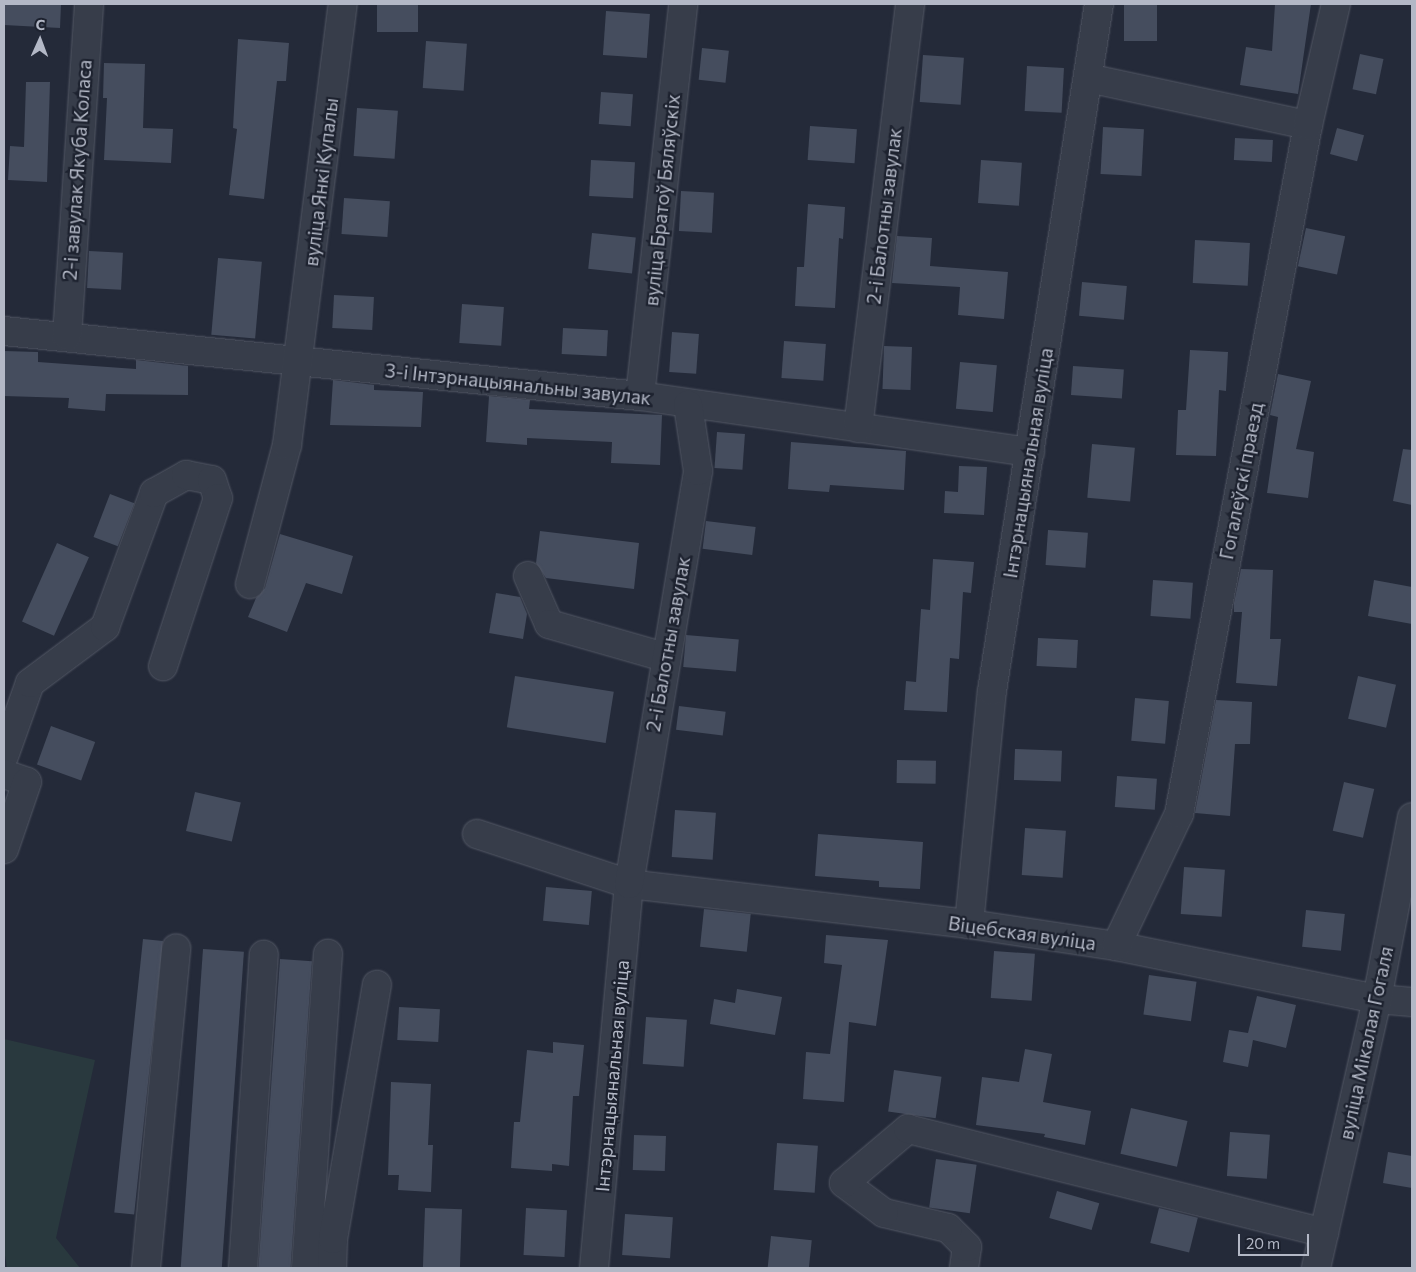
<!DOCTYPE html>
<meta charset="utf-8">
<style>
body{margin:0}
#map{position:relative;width:1416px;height:1272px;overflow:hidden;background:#242a39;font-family:Commissioner,sans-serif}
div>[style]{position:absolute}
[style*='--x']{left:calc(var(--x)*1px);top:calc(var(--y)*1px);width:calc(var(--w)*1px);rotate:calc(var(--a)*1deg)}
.green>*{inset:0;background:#29393e}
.building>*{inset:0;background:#454d5e;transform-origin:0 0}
.roads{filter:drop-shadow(0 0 1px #535865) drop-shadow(0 0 1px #535865)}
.minor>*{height:28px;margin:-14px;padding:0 14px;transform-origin:14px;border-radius:14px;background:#373d4a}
span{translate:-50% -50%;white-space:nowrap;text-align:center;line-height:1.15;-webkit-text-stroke:4.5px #1d222f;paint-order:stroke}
.street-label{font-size:19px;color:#b3b8c6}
.frame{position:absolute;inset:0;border:5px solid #b3b8c6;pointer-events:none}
.north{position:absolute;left:15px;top:15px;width:50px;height:50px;-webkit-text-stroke:4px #1d222f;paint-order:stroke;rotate:2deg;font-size:14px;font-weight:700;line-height:20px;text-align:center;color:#b3b8c6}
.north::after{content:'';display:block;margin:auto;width:18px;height:22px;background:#b3b8c6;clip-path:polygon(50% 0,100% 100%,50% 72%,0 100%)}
.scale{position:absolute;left:1238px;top:1234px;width:71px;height:22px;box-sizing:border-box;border:2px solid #b3b8c6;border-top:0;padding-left:6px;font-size:15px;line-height:18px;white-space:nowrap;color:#b3b8c6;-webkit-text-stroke:4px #1d222f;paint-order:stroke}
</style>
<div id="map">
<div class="green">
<i style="clip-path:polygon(4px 1039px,95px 1060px,56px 1238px,80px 1268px,7px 1268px,4px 1249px)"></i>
</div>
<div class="building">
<i style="clip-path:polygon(4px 4px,61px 4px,60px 28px,4px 25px)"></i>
<i style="left:377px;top:4px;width:41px;height:28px"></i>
<i style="left:1124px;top:4px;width:33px;height:37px"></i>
<i style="clip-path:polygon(1275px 4px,1311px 4px,1298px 94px,1240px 85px,1246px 47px,1272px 51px)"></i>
<i style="left:606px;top:11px;width:44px;height:44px;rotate:4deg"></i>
<i style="clip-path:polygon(238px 39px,289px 43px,286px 81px,277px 81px,264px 199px,229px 195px,237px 129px,233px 128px)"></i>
<i style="left:426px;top:41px;width:41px;height:47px;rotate:4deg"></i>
<i style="left:702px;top:48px;width:27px;height:32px;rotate:6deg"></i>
<i style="left:1360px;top:54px;width:24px;height:36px;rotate:12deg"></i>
<i style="left:923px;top:55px;width:41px;height:47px;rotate:4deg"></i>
<i style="clip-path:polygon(104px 63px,145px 64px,143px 128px,173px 129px,171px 163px,104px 160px,107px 98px,103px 98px)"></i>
<i style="left:1027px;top:66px;width:37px;height:45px;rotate:3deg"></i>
<i style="clip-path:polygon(26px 82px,50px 82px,47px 182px,8px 180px,10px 146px,24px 147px)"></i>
<i style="left:601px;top:92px;width:32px;height:32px;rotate:4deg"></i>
<i style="left:357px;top:108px;width:41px;height:48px;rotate:4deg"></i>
<i style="left:810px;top:126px;width:47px;height:34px;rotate:4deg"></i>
<i style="left:1103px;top:127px;width:41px;height:47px;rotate:3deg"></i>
<i style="left:1337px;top:128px;width:28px;height:27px;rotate:15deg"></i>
<i style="left:1235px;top:138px;width:38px;height:22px;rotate:3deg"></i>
<i style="left:591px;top:160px;width:44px;height:36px;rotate:3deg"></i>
<i style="left:981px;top:160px;width:41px;height:43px;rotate:4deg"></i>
<i style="left:681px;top:191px;width:33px;height:40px;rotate:3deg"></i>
<i style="left:344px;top:198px;width:46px;height:36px;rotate:4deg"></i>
<i style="clip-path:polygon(808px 204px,845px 207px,843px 239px,839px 238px,835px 308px,795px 306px,797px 267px,804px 267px)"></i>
<i style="left:1306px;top:228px;width:40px;height:39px;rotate:12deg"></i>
<i style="left:592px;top:233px;width:44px;height:36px;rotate:6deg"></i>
<i style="clip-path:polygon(897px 236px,932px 238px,930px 266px,1008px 272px,1004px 319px,958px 315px,960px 287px,892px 283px)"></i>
<i style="left:1195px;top:240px;width:55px;height:43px;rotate:3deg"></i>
<i style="left:89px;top:251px;width:34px;height:37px;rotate:3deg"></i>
<i style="left:218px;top:258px;width:44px;height:77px;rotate:5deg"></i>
<i style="left:1082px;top:282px;width:45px;height:34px;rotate:5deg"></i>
<i style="left:334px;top:295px;width:40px;height:33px;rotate:3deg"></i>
<i style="left:462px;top:304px;width:42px;height:39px;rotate:4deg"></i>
<i style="left:563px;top:328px;width:45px;height:26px;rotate:3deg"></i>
<i style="left:672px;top:332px;width:27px;height:40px;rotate:4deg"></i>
<i style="left:784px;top:341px;width:42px;height:37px;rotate:4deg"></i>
<i style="left:884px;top:346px;width:28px;height:43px;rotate:2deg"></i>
<i style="clip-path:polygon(1190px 350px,1228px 352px,1226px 391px,1219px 390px,1216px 456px,1176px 455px,1178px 410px,1186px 410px)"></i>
<i style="clip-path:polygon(4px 351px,38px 352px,38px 362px,136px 369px,136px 360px,188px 366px,188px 395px,106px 394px,105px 411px,68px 408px,69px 398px,4px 396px)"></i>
<i style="left:960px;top:362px;width:37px;height:47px;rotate:5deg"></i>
<i style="left:1073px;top:366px;width:51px;height:29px;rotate:4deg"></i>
<i style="clip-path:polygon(1278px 374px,1311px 381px,1296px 449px,1314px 452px,1308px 498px,1267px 493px,1278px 417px,1270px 415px)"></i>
<i style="clip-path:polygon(333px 380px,374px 385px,374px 390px,423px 392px,421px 427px,330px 425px)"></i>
<i style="clip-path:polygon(489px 396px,530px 400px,529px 409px,662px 415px,660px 465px,611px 463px,612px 442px,527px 438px,527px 445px,486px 442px)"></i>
<i style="left:717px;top:432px;width:28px;height:36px;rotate:4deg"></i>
<i style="clip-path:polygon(791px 442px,906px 451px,904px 490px,830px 485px,829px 492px,788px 489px)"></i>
<i style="left:1092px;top:444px;width:43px;height:54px;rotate:5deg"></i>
<i style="clip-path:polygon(1403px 449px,1412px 450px,1412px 505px,1393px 501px)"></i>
<i style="clip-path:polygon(959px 466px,987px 467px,984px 515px,944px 513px,945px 491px,958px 492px)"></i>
<i style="left:110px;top:494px;width:26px;height:46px;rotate:21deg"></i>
<i style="left:706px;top:521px;width:50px;height:28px;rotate:7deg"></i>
<i style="left:1048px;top:530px;width:40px;height:35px;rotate:4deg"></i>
<i style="clip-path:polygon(540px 531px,639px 543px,634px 589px,546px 578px,536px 563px)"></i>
<i style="clip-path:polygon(280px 534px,353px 556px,342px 594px,306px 583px,287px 632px,248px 617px,256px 598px,265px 588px)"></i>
<i style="left:57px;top:543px;width:35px;height:86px;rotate:24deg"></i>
<i style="clip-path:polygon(933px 559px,974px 562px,971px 593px,963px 592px,959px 659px,950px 658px,947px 712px,904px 710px,906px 681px,916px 682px,921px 609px,930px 610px)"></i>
<i style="clip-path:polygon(1241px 569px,1273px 570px,1270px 639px,1281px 639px,1277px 686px,1236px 683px,1242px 612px,1234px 612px,1234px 603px)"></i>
<i style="left:1153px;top:580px;width:40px;height:36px;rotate:4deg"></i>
<i style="clip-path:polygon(1374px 580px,1412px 587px,1412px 624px,1368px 616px)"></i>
<i style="clip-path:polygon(496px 593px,520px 597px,527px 614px,523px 639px,489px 633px)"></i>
<i style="left:686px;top:635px;width:53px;height:32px;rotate:5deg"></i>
<i style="left:1038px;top:638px;width:40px;height:28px;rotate:3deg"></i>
<i style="left:515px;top:676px;width:100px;height:52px;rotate:9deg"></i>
<i style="left:1358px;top:676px;width:39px;height:44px;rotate:13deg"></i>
<i style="left:1135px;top:698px;width:34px;height:43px;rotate:5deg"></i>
<i style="clip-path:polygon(1216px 700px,1252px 702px,1250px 744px,1235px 744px,1230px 816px,1195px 813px)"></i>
<i style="left:679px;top:706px;width:47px;height:24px;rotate:7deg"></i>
<i style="left:51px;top:726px;width:47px;height:41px;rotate:20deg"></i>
<i style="left:1015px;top:749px;width:47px;height:31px;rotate:2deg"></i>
<i style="left:897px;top:760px;width:39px;height:23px;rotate:1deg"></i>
<i style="left:1117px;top:776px;width:40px;height:31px;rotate:4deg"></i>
<i style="left:1344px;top:782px;width:31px;height:50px;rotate:13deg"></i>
<i style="left:195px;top:792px;width:47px;height:40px;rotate:13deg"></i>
<i style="left:675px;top:810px;width:41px;height:47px;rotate:4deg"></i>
<i style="left:1025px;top:828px;width:41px;height:47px;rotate:4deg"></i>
<i style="clip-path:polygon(818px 834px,923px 842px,920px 889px,879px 887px,879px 881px,815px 876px)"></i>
<i style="left:1184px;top:867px;width:41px;height:47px;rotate:4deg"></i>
<i style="left:546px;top:887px;width:46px;height:34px;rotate:5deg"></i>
<i style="left:704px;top:909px;width:47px;height:38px;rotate:6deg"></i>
<i style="left:1306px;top:910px;width:39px;height:37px;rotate:6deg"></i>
<i style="clip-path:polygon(826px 935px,888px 940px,876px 1026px,849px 1022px,844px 1102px,803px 1099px,806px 1052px,830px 1054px,842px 965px,824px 963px)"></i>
<i style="left:143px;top:939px;width:20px;height:275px;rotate:6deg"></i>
<i style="left:203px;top:949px;width:41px;height:320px;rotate:4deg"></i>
<i style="left:994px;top:951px;width:41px;height:47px;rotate:4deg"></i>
<i style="left:280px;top:959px;width:32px;height:310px;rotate:4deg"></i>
<i style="left:1149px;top:975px;width:48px;height:40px;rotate:8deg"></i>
<i style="clip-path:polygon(737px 989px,782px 997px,775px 1035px,710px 1024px,714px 999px,735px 1003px)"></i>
<i style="clip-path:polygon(1257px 996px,1296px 1005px,1286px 1048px,1253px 1040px,1248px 1067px,1223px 1062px,1229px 1030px,1248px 1033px)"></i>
<i style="left:399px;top:1007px;width:41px;height:33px;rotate:3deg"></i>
<i style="left:646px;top:1017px;width:41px;height:47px;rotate:4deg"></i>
<i style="clip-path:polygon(553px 1042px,584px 1045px,579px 1096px,573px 1096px,569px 1166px,552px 1164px,552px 1171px,511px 1168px,514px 1122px,520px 1122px,527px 1050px,553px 1053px)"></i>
<i style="clip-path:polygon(1025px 1049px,1052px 1054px,1043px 1102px,1091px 1111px,1085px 1145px,1044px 1137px,1045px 1134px,976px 1125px,982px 1077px,1019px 1082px)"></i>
<i style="left:894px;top:1070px;width:48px;height:42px;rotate:8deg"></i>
<i style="clip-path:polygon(391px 1082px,431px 1084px,428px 1145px,433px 1145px,431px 1192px,398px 1190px,399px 1175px,388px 1175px)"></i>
<i style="left:1131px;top:1108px;width:58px;height:47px;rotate:13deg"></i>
<i style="left:1230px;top:1132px;width:40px;height:44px;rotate:4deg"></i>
<i style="left:634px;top:1135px;width:32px;height:35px;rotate:2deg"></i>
<i style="left:777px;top:1143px;width:41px;height:47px;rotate:4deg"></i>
<i style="clip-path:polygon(1388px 1152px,1412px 1156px,1412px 1188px,1383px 1183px)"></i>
<i style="left:936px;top:1159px;width:41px;height:49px;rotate:8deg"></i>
<i style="left:1057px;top:1191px;width:44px;height:28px;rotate:16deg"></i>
<i style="left:425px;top:1208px;width:37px;height:60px;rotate:2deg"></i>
<i style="left:526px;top:1208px;width:41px;height:47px;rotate:3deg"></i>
<i style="left:1159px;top:1208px;width:40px;height:36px;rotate:14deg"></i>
<i style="left:625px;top:1214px;width:48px;height:41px;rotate:4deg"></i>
<i style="left:771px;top:1236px;width:41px;height:32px;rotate:6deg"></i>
</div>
<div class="roads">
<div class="minor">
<i style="--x:1088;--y:78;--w:225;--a:12.1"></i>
<i style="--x:4;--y:331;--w:639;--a:5.84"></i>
<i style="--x:640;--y:396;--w:394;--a:8.2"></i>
<i style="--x:67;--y:336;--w:333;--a:-86.2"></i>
<i style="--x:640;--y:396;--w:394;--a:-83.7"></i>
<i style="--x:858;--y:428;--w:427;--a:-83"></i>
<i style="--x:528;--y:576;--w:52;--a:66.4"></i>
<i style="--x:549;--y:624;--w:120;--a:16"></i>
<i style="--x:250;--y:584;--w:144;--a:-75.1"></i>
<i style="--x:287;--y:445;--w:445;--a:-82.8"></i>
<i style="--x:4;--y:756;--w:77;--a:-70.4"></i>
<i style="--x:30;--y:683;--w:94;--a:-36.7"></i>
<i style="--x:105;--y:627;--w:143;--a:-69.9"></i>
<i style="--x:154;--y:493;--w:37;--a:-29"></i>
<i style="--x:186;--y:475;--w:26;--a:11"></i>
<i style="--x:212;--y:480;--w:19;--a:72"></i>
<i style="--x:218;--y:498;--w:177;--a:108.1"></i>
<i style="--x:4;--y:774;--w:24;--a:19"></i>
<i style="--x:27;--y:782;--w:71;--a:108.9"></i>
<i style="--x:477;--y:834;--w:160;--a:18.2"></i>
<i style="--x:629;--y:884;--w:342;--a:6.7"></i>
<i style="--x:969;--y:924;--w:149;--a:8.5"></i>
<i style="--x:1116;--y:946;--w:266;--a:11.5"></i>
<i style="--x:1377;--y:999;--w:35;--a:5"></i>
<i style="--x:969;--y:924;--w:234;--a:-84.4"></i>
<i style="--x:992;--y:691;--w:695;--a:-81.15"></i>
<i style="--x:1116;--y:946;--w:146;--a:-64.5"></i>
<i style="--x:1179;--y:814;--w:701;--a:-79.4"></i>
<i style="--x:1308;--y:125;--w:124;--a:-77"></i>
<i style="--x:146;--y:1268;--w:321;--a:-84.6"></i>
<i style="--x:243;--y:1268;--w:314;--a:-86.2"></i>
<i style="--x:306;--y:1268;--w:315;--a:-86"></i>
<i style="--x:332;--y:1268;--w:29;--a:-88"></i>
<i style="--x:333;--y:1239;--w:258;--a:-80.2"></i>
<i style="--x:594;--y:1268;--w:386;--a:-84.8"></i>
<i style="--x:629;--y:884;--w:419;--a:-80.5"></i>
<i style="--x:698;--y:471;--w:67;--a:-98.6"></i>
<i style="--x:964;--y:1268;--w:21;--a:-82"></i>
<i style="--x:967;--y:1247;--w:27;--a:-135"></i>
<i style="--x:948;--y:1228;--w:66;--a:-166.8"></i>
<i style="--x:884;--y:1213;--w:50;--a:-143.1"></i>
<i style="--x:844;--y:1183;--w:84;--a:-40.2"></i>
<i style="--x:908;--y:1129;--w:429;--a:14"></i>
<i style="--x:1316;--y:1268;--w:276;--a:-77.2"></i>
<i style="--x:1377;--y:999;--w:185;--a:-79.1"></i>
</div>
</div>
<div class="street-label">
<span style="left:77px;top:170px;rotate:-86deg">2-і завулак Якуба Коласа</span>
<span style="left:321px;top:182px;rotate:-83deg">вуліца Янкі Купалы</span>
<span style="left:662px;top:200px;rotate:-84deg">вуліца Братоў Бяляўскіх</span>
<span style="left:884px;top:216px;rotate:-83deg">2-і Балотны завулак</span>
<span style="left:518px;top:384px;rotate:6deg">3-і Інтэрнацыянальны завулак</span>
<span style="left:1028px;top:463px;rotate:-81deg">Інтэрнацыянальная вуліца</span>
<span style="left:1241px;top:481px;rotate:-79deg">Гогалеўскі праезд</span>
<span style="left:668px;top:644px;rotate:-80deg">2-і Балотны завулак</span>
<span style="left:1022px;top:933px;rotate:8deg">Віцебская вуліца</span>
<span style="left:1366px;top:1043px;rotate:-78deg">вуліца Мікалая Гогаля</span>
<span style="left:612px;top:1076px;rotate:-85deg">Інтэрнацыянальная вуліца</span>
</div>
<div class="frame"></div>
<div class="north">С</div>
<div class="scale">20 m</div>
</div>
